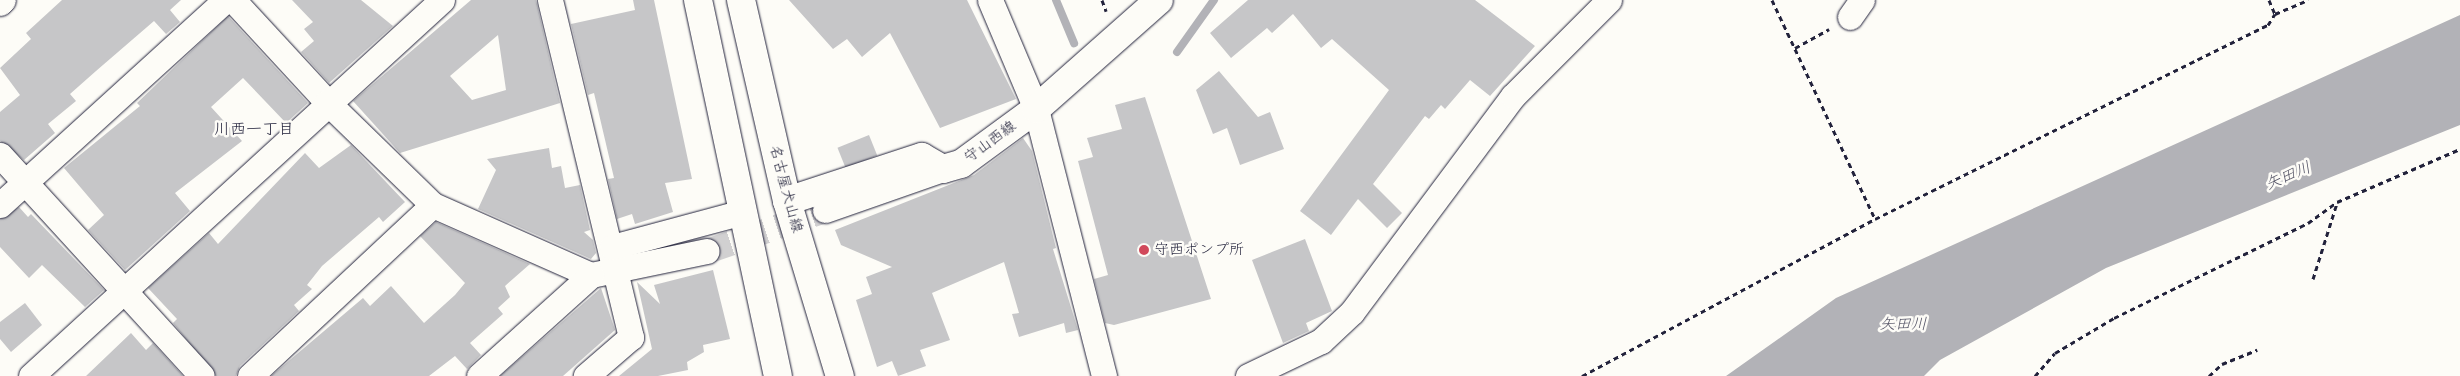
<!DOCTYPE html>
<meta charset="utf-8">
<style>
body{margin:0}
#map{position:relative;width:2460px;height:376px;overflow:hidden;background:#fdfcf7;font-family:Pangolin,"Klee One",sans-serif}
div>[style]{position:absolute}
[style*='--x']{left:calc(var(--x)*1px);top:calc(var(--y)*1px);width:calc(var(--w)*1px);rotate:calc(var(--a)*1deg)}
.water>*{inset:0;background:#b2b2b7}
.stream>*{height:8px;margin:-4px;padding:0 4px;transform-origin:4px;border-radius:4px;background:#b2b2b7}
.building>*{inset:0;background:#c6c6c8;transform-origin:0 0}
.minor-tunnel>*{height:25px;margin-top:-12.5px;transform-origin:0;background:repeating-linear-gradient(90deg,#d1d0d1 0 25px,transparent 0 37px)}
.path>*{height:3px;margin-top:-1.5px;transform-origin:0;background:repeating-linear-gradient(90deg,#22223b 0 5px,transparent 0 9px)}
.roads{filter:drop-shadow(0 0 1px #22223b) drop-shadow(0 0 1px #22223b)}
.minor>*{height:25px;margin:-12.5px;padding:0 12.5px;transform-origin:12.5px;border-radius:12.5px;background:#fdfcf7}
.major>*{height:28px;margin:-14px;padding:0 14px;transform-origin:14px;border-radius:14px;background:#fdfcf7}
.dots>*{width:14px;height:14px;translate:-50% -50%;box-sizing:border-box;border:2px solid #fdfcf7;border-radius:50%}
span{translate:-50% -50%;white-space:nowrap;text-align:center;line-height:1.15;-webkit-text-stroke:5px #fdfcf7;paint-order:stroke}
.street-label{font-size:15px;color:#22223b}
.poi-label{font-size:15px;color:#22223b}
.left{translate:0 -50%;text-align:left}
.neighbourhood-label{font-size:16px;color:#22223b}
.water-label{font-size:16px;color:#545466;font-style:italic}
</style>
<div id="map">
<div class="water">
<i style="clip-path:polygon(2460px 15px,2460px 125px,2106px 268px,1940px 360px,1924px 376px,1726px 376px,1836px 298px)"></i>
</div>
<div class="stream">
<i style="--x:1056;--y:0;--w:47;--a:67.3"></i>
<i style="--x:1177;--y:52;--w:64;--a:-54.6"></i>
</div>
<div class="building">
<i style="clip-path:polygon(62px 0,181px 0,170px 10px,180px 22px,166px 34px,154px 21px,96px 71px,70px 94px,76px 101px,48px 124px,55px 133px,24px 160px,0 141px,0 112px,20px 95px,0 68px,31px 39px,26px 33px)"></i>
<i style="clip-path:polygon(292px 0,361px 0,393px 26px,329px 83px,301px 52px,314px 41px,304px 29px,313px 22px)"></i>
<i style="clip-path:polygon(evenodd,471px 0,536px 0,560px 103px,400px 153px,353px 101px,471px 0,498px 35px,506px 90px,472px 100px,450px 76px,498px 35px)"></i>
<i style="clip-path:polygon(633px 0,654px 0,692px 179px,665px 183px,673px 212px,635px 224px,632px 214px,617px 219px,608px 179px,614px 178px,594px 93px,588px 95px,571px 24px,635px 10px)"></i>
<i style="clip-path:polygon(789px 0,967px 0,1016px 99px,940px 128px,890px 33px,862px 57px,847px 39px,833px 49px)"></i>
<i style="clip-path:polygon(1248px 0,1475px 0,1535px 46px,1490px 96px,1470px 80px,1445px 109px,1441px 105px,1429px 119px,1425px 116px,1373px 184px,1402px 213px,1387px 228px,1358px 199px,1331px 235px,1300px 211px,1389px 90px,1332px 39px,1321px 48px,1293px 14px,1272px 33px,1267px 28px,1231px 58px,1210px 33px)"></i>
<i style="clip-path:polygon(228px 16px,308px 103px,286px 123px,243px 78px,211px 107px,242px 141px,175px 193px,190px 211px,125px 270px,88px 230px,104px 215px,64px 168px,140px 106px,137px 103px)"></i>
<i style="clip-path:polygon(1219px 71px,1258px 117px,1270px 112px,1284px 149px,1240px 165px,1227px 128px,1213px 134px,1196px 90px)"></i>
<i style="clip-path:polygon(1145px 97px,1211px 299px,1114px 325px,1105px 323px,1094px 279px,1108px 275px,1078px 161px,1093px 157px,1087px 138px,1122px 129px,1115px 105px)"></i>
<i style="left:869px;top:135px;width:22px;height:34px;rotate:68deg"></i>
<i style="clip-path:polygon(1023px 138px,1032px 151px,1056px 248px,1053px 249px,1078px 330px,1066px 333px,1064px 323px,1019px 337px,1012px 314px,1019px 313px,1004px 262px,932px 293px,950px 340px,920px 350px,926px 366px,898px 376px,892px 361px,877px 367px,856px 300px,872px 294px,866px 277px,892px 267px,841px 245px,835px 230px,974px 175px)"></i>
<i style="clip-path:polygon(351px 145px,405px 202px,383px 222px,379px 217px,322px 266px,307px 285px,312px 289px,294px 305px,299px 311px,240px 366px,236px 376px,216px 376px,173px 323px,177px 319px,148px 288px,209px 233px,218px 244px,305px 153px,319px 168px)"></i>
<i style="clip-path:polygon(549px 148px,552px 168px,561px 166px,565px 188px,580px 185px,590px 230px,584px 232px,593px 240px,596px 253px,591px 259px,478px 209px,496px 170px,487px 159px)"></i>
<i style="clip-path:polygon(19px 207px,28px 217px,31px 214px,104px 290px,85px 307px,42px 265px,29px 278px,0 247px,0 219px)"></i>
<i style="clip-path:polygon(436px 222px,530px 264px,505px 286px,510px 297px,498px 308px,503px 314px,470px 343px,481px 355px,467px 369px,455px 356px,429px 376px,271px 376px,363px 298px,370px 306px,391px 286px,424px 323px,455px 295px,465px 283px,420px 236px)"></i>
<i style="clip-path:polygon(1305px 239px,1332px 311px,1306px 323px,1309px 331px,1283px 343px,1252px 260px)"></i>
<i style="clip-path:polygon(713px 270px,730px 339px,703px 345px,704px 352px,687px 362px,688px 370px,658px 376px,619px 376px,652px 349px,637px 282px,660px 304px,654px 285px)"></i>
<i style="clip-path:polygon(601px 288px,615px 330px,563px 376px,500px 376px)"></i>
<i style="clip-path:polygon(25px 303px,42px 325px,11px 352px,0 339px,0 322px)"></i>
<i style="clip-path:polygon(131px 333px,146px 350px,153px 343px,183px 376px,86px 376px)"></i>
</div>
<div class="minor-tunnel">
<i style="--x:707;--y:251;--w:125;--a:-19.2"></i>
</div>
<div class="path">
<i style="--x:1102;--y:0;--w:12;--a:70"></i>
<i style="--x:1772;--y:0;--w:242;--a:64.8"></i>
<i style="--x:2269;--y:0;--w:15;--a:67"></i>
<i style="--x:1795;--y:48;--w:39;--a:-29"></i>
<i style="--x:2313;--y:279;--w:80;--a:-72.5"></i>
<i style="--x:1582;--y:376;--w:332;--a:-28.2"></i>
<i style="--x:1875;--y:219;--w:438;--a:-26.3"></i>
<i style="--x:2268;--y:25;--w:13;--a:-58"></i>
<i style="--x:2275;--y:14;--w:36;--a:-23"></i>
<i style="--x:2035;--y:376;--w:30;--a:-49"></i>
<i style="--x:2055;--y:353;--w:69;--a:-30.7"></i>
<i style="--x:2114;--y:318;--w:216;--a:-26.1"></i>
<i style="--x:2308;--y:223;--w:36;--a:-36"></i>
<i style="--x:2337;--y:202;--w:134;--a:-23.3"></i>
<i style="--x:2209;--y:376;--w:18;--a:-43"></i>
<i style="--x:2222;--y:364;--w:38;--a:-22"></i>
</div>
<div class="roads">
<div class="minor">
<i style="--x:233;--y:0;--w:139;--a:47.3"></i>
<i style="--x:327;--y:102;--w:148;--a:44.2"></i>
<i style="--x:433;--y:205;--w:173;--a:23.9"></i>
<i style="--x:591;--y:275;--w:118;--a:-11.7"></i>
<i style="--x:550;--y:0;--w:347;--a:76.5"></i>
<i style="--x:631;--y:337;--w:60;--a:139.1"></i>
<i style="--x:990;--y:0;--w:118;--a:67.1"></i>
<i style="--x:1036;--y:109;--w:276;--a:75.7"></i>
<i style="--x:0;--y:3;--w:4;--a:-45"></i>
<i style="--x:1850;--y:17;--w:21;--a:-55"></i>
<i style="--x:0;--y:155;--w:299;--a:47.6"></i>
<i style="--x:0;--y:205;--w:304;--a:-42.3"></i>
<i style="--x:825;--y:210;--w:125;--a:-19.2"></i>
<i style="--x:612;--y:247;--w:136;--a:-15"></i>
<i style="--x:31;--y:376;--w:557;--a:-42.45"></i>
<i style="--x:250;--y:376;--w:250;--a:-43.1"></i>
<i style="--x:479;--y:376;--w:151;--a:-42"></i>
<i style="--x:1248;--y:376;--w:81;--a:-25.6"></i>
<i style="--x:1321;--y:341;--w:42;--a:-43.1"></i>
<i style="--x:1352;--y:312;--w:269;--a:-53.3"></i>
<i style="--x:1513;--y:96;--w:136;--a:-45"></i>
</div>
<div class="major">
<i style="--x:698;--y:0;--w:384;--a:78"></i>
<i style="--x:741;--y:0;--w:206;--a:77.1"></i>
<i style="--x:787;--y:201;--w:183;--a:73.2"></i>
<i style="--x:787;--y:201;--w:142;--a:-18.1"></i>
<i style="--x:922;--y:157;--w:24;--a:30"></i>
<i style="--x:943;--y:169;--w:19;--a:-16"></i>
<i style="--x:961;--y:164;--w:93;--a:-36.3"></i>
<i style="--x:1036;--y:109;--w:164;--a:-41.5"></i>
</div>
</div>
<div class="dots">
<i style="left:1144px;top:250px;background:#d1495b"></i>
</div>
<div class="street-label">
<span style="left:990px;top:142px;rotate:-36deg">守山西線</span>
<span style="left:786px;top:189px;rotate:75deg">名古屋犬山線</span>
</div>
<div class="poi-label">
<span class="left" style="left:1154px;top:250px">守西ポンプ所</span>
</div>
<div class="neighbourhood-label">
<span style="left:254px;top:129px">川西一丁目</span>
</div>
<div class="water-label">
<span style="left:2288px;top:176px;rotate:-23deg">矢田川</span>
<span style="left:1903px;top:324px">矢田川</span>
</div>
</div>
